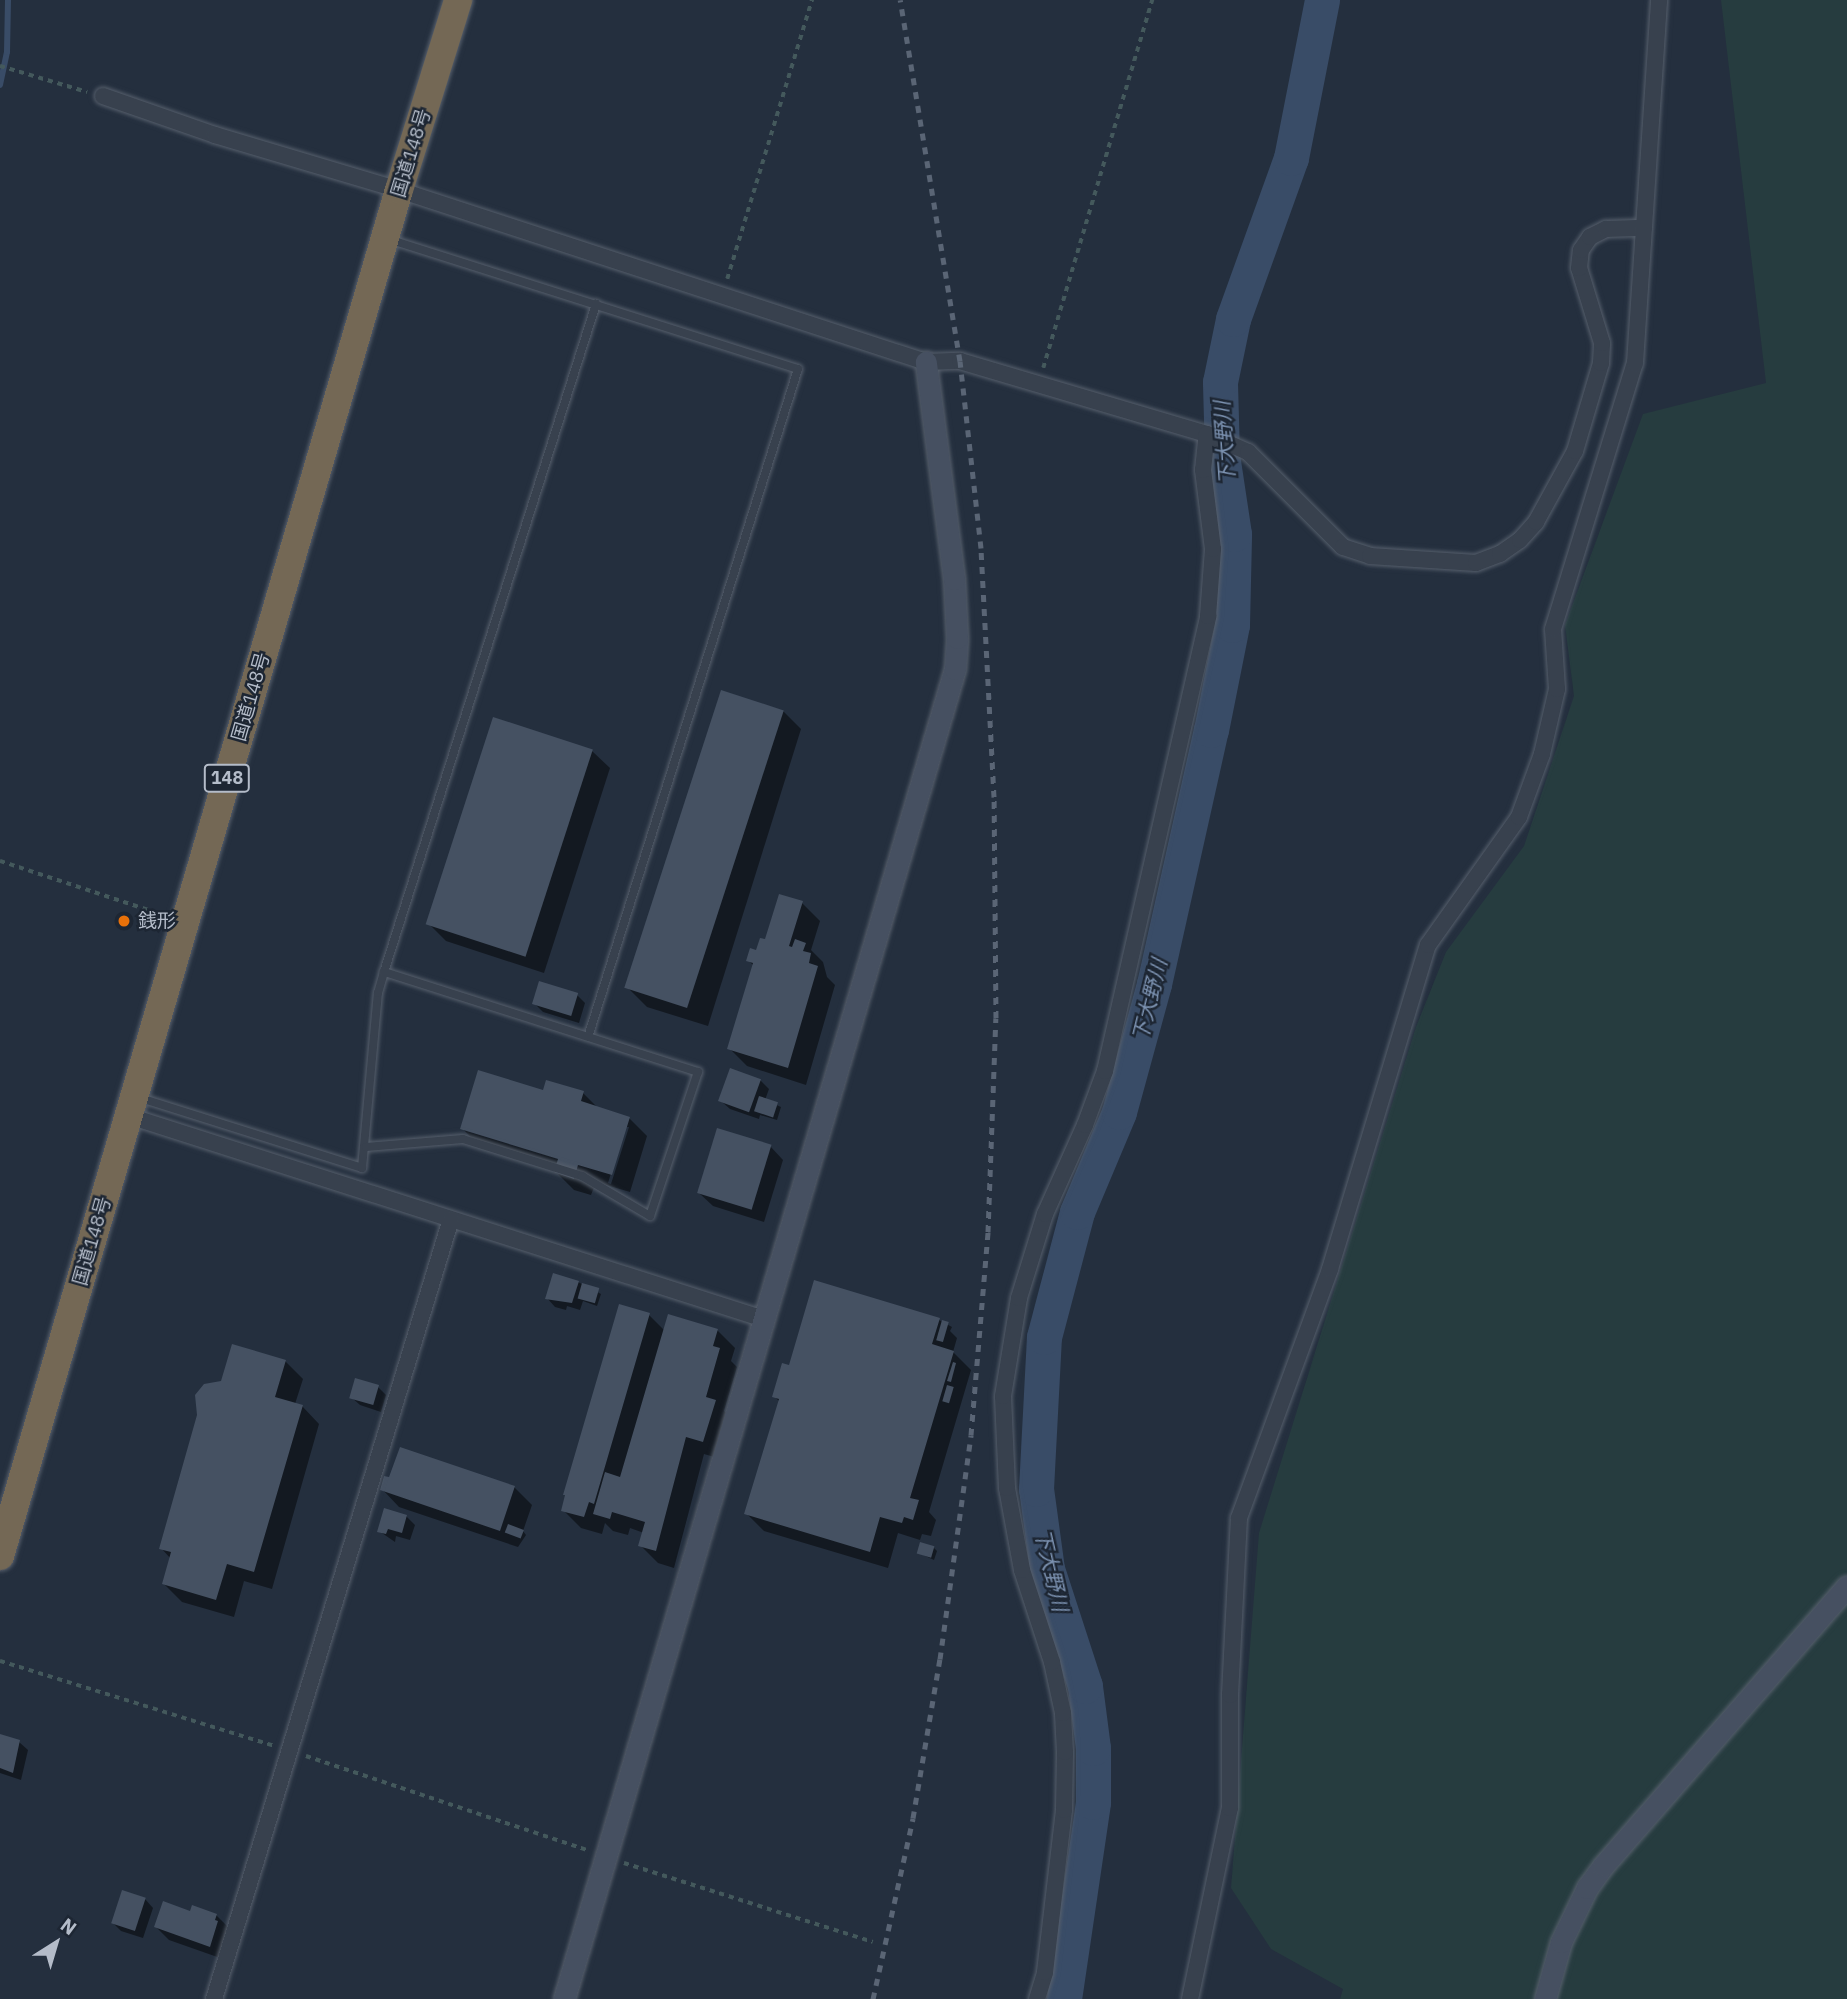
<!DOCTYPE html>
<meta charset="utf-8">
<style>
body{margin:0}
#map{position:relative;width:1847px;height:1999px;overflow:hidden;background:#242f3e;font-family:"IBM Plex Sans","Noto Sans JP",sans-serif}
div>[style]{position:absolute}
[style*='--x']{left:calc(var(--x)*1px);top:calc(var(--y)*1px);width:calc(var(--w)*1px);rotate:calc(var(--a)*1deg)}
.green>*{inset:0;background:#263c3f}
.shadow>*{inset:0;background:#0007}
.stream>*{height:6px;margin:-3px;padding:0 3px;transform-origin:3px;border-radius:3px;background:#394c67}
.river>*{height:35px;margin:-17.5px;padding:0 17.5px;transform-origin:17.5px;border-radius:17.5px;background:#394c67}
.building>*{inset:0;background:#455162;transform-origin:0 0}
.path>*{height:3.5px;margin-top:-1.75px;transform-origin:0;background:repeating-linear-gradient(90deg,#44595c 0 5px,transparent 0 10px)}
.roads{filter:drop-shadow(0 0 2px #565f6c) drop-shadow(0 0 2px #565f6c)}
.lane>*{height:8px;margin:-4px;padding:0 4px;transform-origin:4px;border-radius:4px;background:#38414e}
.street>*{height:16px;margin:-8px;padding:0 8px;transform-origin:8px;border-radius:8px;background:#38414e}
.secondary>*{height:21px;margin:-10.5px;padding:0 10.5px;transform-origin:10.5px;border-radius:10.5px;background:#465061}
.highway>*{height:28px;margin:-14px;padding:0 14px;transform-origin:14px;border-radius:14px;background:#746855}
.rail>*{height:5px;margin-top:-2.5px;transform-origin:0;background:repeating-linear-gradient(90deg,#5a6575 0 7px,transparent 0 14px)}
.dots>*{width:19px;height:19px;translate:-50% -50%;box-sizing:border-box;border:4px solid #1d2633;border-radius:50%}
span{translate:-50% -50%;white-space:nowrap;text-align:center;line-height:1.15;-webkit-text-stroke:5px #1d2633;paint-order:stroke}
.shield-label span{padding:2px 5px;background:#1d2633;border:2px solid;border-radius:5px;-webkit-text-stroke-width:0}
.shield-label{font-size:18px;color:#b4bcc9;font-weight:700}
.street-label{font-size:19px;color:#b4bcc9}
.poi-label{font-size:19px;color:#b4bcc9}
.left{translate:0 -50%;text-align:left}
.water-label{font-size:21px;color:#7c92b1;font-style:italic}
.north{position:absolute;left:21px;top:1908px;width:70px;height:70px;-webkit-text-stroke:5px #1d2633;paint-order:stroke;rotate:37deg;font-size:19px;font-weight:700;line-height:28px;text-align:center;color:#b4bcc9}
.north::after{content:'';display:block;margin:auto;width:24px;height:32px;background:#b4bcc9;clip-path:polygon(50% 0,100% 100%,50% 72%,0 100%)}
</style>
<div id="map">
<div class="green">
<i style="clip-path:polygon(1721px 0,1847px 0,1847px 1999px,1340px 1999px,1343px 1989px,1271px 1949px,1231px 1888px,1259px 1533px,1416px 1027px,1446px 952px,1524px 846px,1574px 696px,1565px 625px,1643px 414px,1766px 383px)"></i>
</div>
<div class="shadow">
<i style="clip-path:polygon(783px 711px,801px 729px,708px 1026px,647px 1007px,629px 989px)"></i>
<i style="clip-path:polygon(592px 751px,610px 768px,544px 973px,446px 941px,428px 923px)"></i>
<i style="clip-path:polygon(802px 903px,820px 921px,811px 950px,823px 962px,827px 977px,835px 985px,806px 1085px,747px 1066px,729px 1048px,754px 966px,748px 960px)"></i>
<i style="clip-path:polygon(577px 995px,585px 1003px,579px 1023px,543px 1012px,534px 1003px)"></i>
<i style="clip-path:polygon(760px 1080px,769px 1089px,765px 1100px,781px 1107px,777px 1120px,760px 1115px,759px 1119px,730px 1109px,721px 1101px)"></i>
<i style="clip-path:polygon(evenodd,544px 1092px,583px 1093px,599px 1109px,629px 1118px,647px 1136px,630px 1192px,596px 1182px,591px 1195px,574px 1190px,556px 1172px,479px 1146px,462px 1128px,544px 1092px,625px 1127px,629px 1127px,611px 1184px,608px 1183px,625px 1127px)"></i>
<i style="clip-path:polygon(770px 1146px,783px 1160px,764px 1222px,713px 1206px,699px 1193px)"></i>
<i style="clip-path:polygon(578px 1282px,601px 1294px,597px 1306px,583px 1301px,580px 1310px,567px 1306px,566px 1310px,555px 1307px,547px 1298px)"></i>
<i style="clip-path:polygon(649px 1315px,665px 1331px,717px 1330px,735px 1348px,731px 1361px,737px 1367px,724px 1411px,733px 1419px,721px 1459px,704px 1454px,674px 1568px,658px 1563px,640px 1545px,644px 1533px,630px 1528px,628px 1535px,613px 1531px,605px 1523px,602px 1534px,581px 1528px,563px 1510px)"></i>
<i style="clip-path:polygon(939px 1320px,952px 1327px,950px 1331px,957px 1338px,953px 1352px,971px 1370px,929px 1512px,936px 1520px,931px 1536px,922px 1534px,920px 1540px,898px 1533px,888px 1568px,764px 1531px,746px 1513px,780px 1402px,774px 1396px,790px 1367px)"></i>
<i style="clip-path:polygon(285px 1361px,303px 1379px,295px 1404px,302px 1406px,319px 1424px,272px 1589px,244px 1581px,234px 1617px,182px 1602px,164px 1584px,171px 1559px,161px 1548px,223px 1382px)"></i>
<i style="clip-path:polygon(378px 1387px,386px 1395px,381px 1412px,360px 1405px,351px 1397px)"></i>
<i style="clip-path:polygon(514px 1487px,532px 1505px,523px 1531px,526px 1535px,518px 1547px,399px 1507px,382px 1489px)"></i>
<i style="clip-path:polygon(406px 1516px,415px 1525px,410px 1540px,396px 1536px,395px 1542px,379px 1531px)"></i>
<i style="clip-path:polygon(933px 1547px,937px 1551px,934px 1560px,919px 1553px)"></i>
<i style="clip-path:polygon(0 1739px,19px 1742px,28px 1750px,21px 1780px,0 1773px)"></i>
<i style="clip-path:polygon(145px 1899px,153px 1908px,143px 1938px,121px 1931px,112px 1922px)"></i>
<i style="clip-path:polygon(191px 1913px,216px 1915px,229px 1928px,223px 1959px,169px 1940px,156px 1927px)"></i>
</div>
<div class="stream">
<i style="--x:0;--y:85;--w:34;--a:-78"></i>
<i style="--x:7;--y:52;--w:52;--a:-88.9"></i>
</div>
<div class="river">
<i style="--x:1064;--y:1999;--w:199;--a:-81.6"></i>
<i style="--x:1093;--y:1802;--w:54;--a:-90"></i>
<i style="--x:1093;--y:1748;--w:63;--a:-97.4"></i>
<i style="--x:1085;--y:1686;--w:123;--a:-108"></i>
<i style="--x:1047;--y:1569;--w:81;--a:-97.8"></i>
<i style="--x:1036;--y:1489;--w:152;--a:-87"></i>
<i style="--x:1044;--y:1337;--w:129;--a:-75.2"></i>
<i style="--x:1077;--y:1212;--w:108;--a:-67.2"></i>
<i style="--x:1119;--y:1112;--w:133;--a:-74.7"></i>
<i style="--x:1154;--y:984;--w:260;--a:-77.4"></i>
<i style="--x:1211;--y:730;--w:107;--a:-78.7"></i>
<i style="--x:1232;--y:625;--w:91;--a:-88.7"></i>
<i style="--x:1234;--y:534;--w:80;--a:-98.6"></i>
<i style="--x:1222;--y:455;--w:73;--a:-91.6"></i>
<i style="--x:1220;--y:382;--w:64;--a:-78.3"></i>
<i style="--x:1233;--y:319;--w:171;--a:-70.2"></i>
<i style="--x:1291;--y:158;--w:161;--a:-78.9"></i>
</div>
<div class="building">
<i style="left:721px;top:690px;width:66px;height:313px;rotate:18deg"></i>
<i style="left:493px;top:717px;width:105px;height:218px;rotate:18deg"></i>
<i style="clip-path:polygon(779px 894px,803px 901px,789px 946px,792px 947px,795px 939px,806px 943px,803px 951px,811px 953px,809px 963px,818px 966px,788px 1068px,727px 1049px,753px 963px,746px 961px,750px 948px,756px 950px,760px 938px,765px 939px)"></i>
<i style="left:539px;top:981px;width:41px;height:24px;rotate:17deg"></i>
<i style="left:730px;top:1068px;width:33px;height:35px;rotate:20deg"></i>
<i style="clip-path:polygon(478px 1070px,543px 1090px,546px 1080px,584px 1091px,581px 1101px,630px 1117px,612px 1175px,578px 1165px,574px 1179px,554px 1172px,558px 1159px,460px 1129px)"></i>
<i style="left:759px;top:1096px;width:20px;height:16px;rotate:18deg"></i>
<i style="left:717px;top:1128px;width:57px;height:68px;rotate:17deg"></i>
<i style="clip-path:polygon(553px 1273px,579px 1281px,572px 1303px,545px 1299px)"></i>
<i style="clip-path:polygon(814px 1280px,940px 1318px,932px 1344px,954px 1351px,910px 1498px,919px 1500px,913px 1520px,904px 1517px,902px 1523px,880px 1517px,870px 1552px,744px 1514px,779px 1399px,772px 1397px,782px 1363px,789px 1365px)"></i>
<i style="left:582px;top:1283px;width:18px;height:16px;rotate:16deg"></i>
<i style="clip-path:polygon(619px 1304px,650px 1313px,594px 1504px,589px 1502px,584px 1517px,561px 1511px,565px 1495px,563px 1495px)"></i>
<i style="clip-path:polygon(668px 1314px,718px 1329px,713px 1346px,720px 1348px,706px 1397px,716px 1400px,703px 1442px,686px 1437px,656px 1551px,638px 1546px,645px 1522px,612px 1512px,610px 1519px,593px 1514px,605px 1472px,620px 1477px)"></i>
<i style="left:942px;top:1320px;width:7px;height:21px;rotate:16deg"></i>
<i style="clip-path:polygon(232px 1344px,286px 1360px,275px 1397px,303px 1405px,254px 1572px,227px 1564px,216px 1600px,162px 1584px,171px 1552px,159px 1549px,197px 1415px,195px 1395px,204px 1384px,221px 1381px)"></i>
<i style="clip-path:polygon(953px 1362px,956px 1363px,951px 1382px,947px 1381px)"></i>
<i style="left:355px;top:1378px;width:25px;height:21px;rotate:16deg"></i>
<i style="left:947px;top:1385px;width:7px;height:17px;rotate:16deg"></i>
<i style="clip-path:polygon(400px 1447px,515px 1486px,500px 1531px,380px 1490px,384px 1476px,389px 1477px)"></i>
<i style="clip-path:polygon(384px 1508px,407px 1515px,402px 1533px,388px 1529px,386px 1534px,377px 1532px)"></i>
<i style="left:508px;top:1524px;width:17px;height:9px;rotate:21deg"></i>
<i style="left:920px;top:1542px;width:15px;height:12px;rotate:16deg"></i>
<i style="clip-path:polygon(0 1734px,20px 1740px,13px 1773px,0 1768px)"></i>
<i style="left:122px;top:1890px;width:25px;height:35px;rotate:18deg"></i>
<i style="clip-path:polygon(163px 1901px,190px 1911px,192px 1905px,217px 1914px,215px 1920px,218px 1921px,210px 1947px,154px 1927px)"></i>
</div>
<div class="path">
<i style="--x:0;--y:66;--w:91;--a:16.6"></i>
<i style="--x:727;--y:279;--w:292;--a:-73.1"></i>
<i style="--x:1043;--y:368;--w:384;--a:-73.5"></i>
<i style="--x:0;--y:861;--w:172;--a:18.3"></i>
<i style="--x:0;--y:1661;--w:288;--a:17.2"></i>
<i style="--x:306;--y:1756;--w:296;--a:18.5"></i>
<i style="--x:624;--y:1863;--w:261;--a:17.6"></i>
</div>
<div class="roads">
<div class="lane">
<i style="--x:388;--y:239;--w:430;--a:17.6"></i>
<i style="--x:798;--y:369;--w:700;--a:107.45"></i>
<i style="--x:137;--y:1097;--w:236;--a:17.5"></i>
<i style="--x:362;--y:1168;--w:176;--a:-84.8"></i>
<i style="--x:378;--y:993;--w:22;--a:-74"></i>
<i style="--x:384;--y:972;--w:701;--a:-72.39"></i>
<i style="--x:366;--y:1147;--w:97;--a:-4.7"></i>
<i style="--x:463;--y:1139;--w:125;--a:17.3"></i>
<i style="--x:582;--y:1176;--w:79;--a:30.5"></i>
<i style="--x:650;--y:1216;--w:152;--a:-71.6"></i>
<i style="--x:698;--y:1072;--w:330;--a:-162.3"></i>
</div>
<div class="street">
<i style="--x:103;--y:96;--w:119;--a:19.2"></i>
<i style="--x:215;--y:135;--w:192;--a:16.6"></i>
<i style="--x:399;--y:190;--w:554;--a:18.08"></i>
<i style="--x:926;--y:362;--w:34;--a:-2"></i>
<i style="--x:960;--y:361;--w:258;--a:16.5"></i>
<i style="--x:1207;--y:434;--w:45;--a:23.7"></i>
<i style="--x:1248;--y:452;--w:134;--a:45"></i>
<i style="--x:1343;--y:547;--w:28;--a:18"></i>
<i style="--x:1370;--y:556;--w:106;--a:3.8"></i>
<i style="--x:1476;--y:563;--w:26;--a:-21"></i>
<i style="--x:1500;--y:554;--w:24;--a:-35"></i>
<i style="--x:1520;--y:540;--w:24;--a:-48"></i>
<i style="--x:1536;--y:522;--w:81;--a:-61.2"></i>
<i style="--x:1575;--y:451;--w:92;--a:-73.5"></i>
<i style="--x:1601;--y:363;--w:20;--a:-87"></i>
<i style="--x:1602;--y:343;--w:78;--a:-107"></i>
<i style="--x:1579;--y:268;--w:18;--a:-84"></i>
<i style="--x:1581;--y:250;--w:16;--a:-55"></i>
<i style="--x:1590;--y:237;--w:18;--a:-27"></i>
<i style="--x:1606;--y:229;--w:38;--a:-2"></i>
<i style="--x:129;--y:1116;--w:667;--a:17.73"></i>
<i style="--x:214;--y:1999;--w:815;--a:-73.1"></i>
<i style="--x:1037;--y:1999;--w:28;--a:-73"></i>
<i style="--x:1045;--y:1972;--w:163;--a:-83.3"></i>
<i style="--x:1064;--y:1810;--w:58;--a:-89"></i>
<i style="--x:1065;--y:1752;--w:39;--a:-93"></i>
<i style="--x:1063;--y:1713;--w:52;--a:-102.2"></i>
<i style="--x:1052;--y:1662;--w:97;--a:-108.1"></i>
<i style="--x:1022;--y:1570;--w:83;--a:-100.4"></i>
<i style="--x:1007;--y:1488;--w:92;--a:-92.5"></i>
<i style="--x:1003;--y:1396;--w:99;--a:-80.7"></i>
<i style="--x:1019;--y:1298;--w:88;--a:-72.8"></i>
<i style="--x:1045;--y:1214;--w:98;--a:-65.8"></i>
<i style="--x:1085;--y:1125;--w:58;--a:-69.7"></i>
<i style="--x:1105;--y:1071;--w:467;--a:-77.2"></i>
<i style="--x:1208;--y:616;--w:67;--a:-85.7"></i>
<i style="--x:1213;--y:549;--w:80;--a:-97.2"></i>
<i style="--x:1203;--y:470;--w:36;--a:-84"></i>
<i style="--x:1190;--y:1999;--w:195;--a:-78.2"></i>
<i style="--x:1230;--y:1808;--w:113;--a:-90"></i>
<i style="--x:1230;--y:1695;--w:177;--a:-87.1"></i>
<i style="--x:1239;--y:1518;--w:265;--a:-69.9"></i>
<i style="--x:1330;--y:1269;--w:338;--a:-73.2"></i>
<i style="--x:1428;--y:945;--w:157;--a:-54.6"></i>
<i style="--x:1519;--y:817;--w:67;--a:-69.9"></i>
<i style="--x:1542;--y:754;--w:67;--a:-77"></i>
<i style="--x:1557;--y:689;--w:60;--a:-93.8"></i>
<i style="--x:1553;--y:629;--w:278;--a:-72.9"></i>
<i style="--x:1635;--y:363;--w:364;--a:-86.2"></i>
</div>
<div class="secondary">
<i style="--x:564;--y:1999;--w:1386;--a:-73.62"></i>
<i style="--x:955;--y:669;--w:31;--a:-86"></i>
<i style="--x:957;--y:638;--w:59;--a:-92.9"></i>
<i style="--x:954;--y:579;--w:219;--a:-97.4"></i>
<i style="--x:1545;--y:1999;--w:59;--a:-74.3"></i>
<i style="--x:1561;--y:1942;--w:60;--a:-64.3"></i>
<i style="--x:1587;--y:1888;--w:27;--a:-54"></i>
<i style="--x:1603;--y:1866;--w:371;--a:-48.9"></i>
</div>
<div class="highway">
<i style="--x:0;--y:1556;--w:1423;--a:-73.72"></i>
<i style="--x:399;--y:190;--w:199;--a:-72.7"></i>
</div>
</div>
<div class="rail">
<i style="--x:873;--y:1999;--w:185;--a:-77.5"></i>
<i style="--x:913;--y:1818;--w:161;--a:-80.4"></i>
<i style="--x:940;--y:1659;--w:226;--a:-82.1"></i>
<i style="--x:971;--y:1435;--w:204;--a:-85.2"></i>
<i style="--x:988;--y:1232;--w:214;--a:-87.9"></i>
<i style="--x:996;--y:1018;--w:221;--a:-90.5"></i>
<i style="--x:994;--y:797;--w:249;--a:-93"></i>
<i style="--x:981;--y:548;--w:188;--a:-96.4"></i>
<i style="--x:960;--y:361;--w:366;--a:-99.4"></i>
</div>
<div class="dots">
<i style="left:124px;top:921px;background:#e8710a"></i>
</div>
<div class="shield-label">
<span style="left:227px;top:778px">148</span>
</div>
<div class="street-label">
<span style="left:411px;top:153px;rotate:-73deg">国道148号</span>
<span style="left:251px;top:697px;rotate:-74deg">国道148号</span>
<span style="left:92px;top:1241px;rotate:-74deg">国道148号</span>
</div>
<div class="poi-label">
<span class="left" style="left:138px;top:921px">銭形</span>
</div>
<div class="water-label">
<span style="left:1224px;top:443px;rotate:-94deg">下大野川</span>
<span style="left:1149px;top:1000px;rotate:-76deg">下大野川</span>
<span style="left:1052px;top:1570px;rotate:77deg">下大野川</span>
</div>
<div class="north">N</div>
</div>
